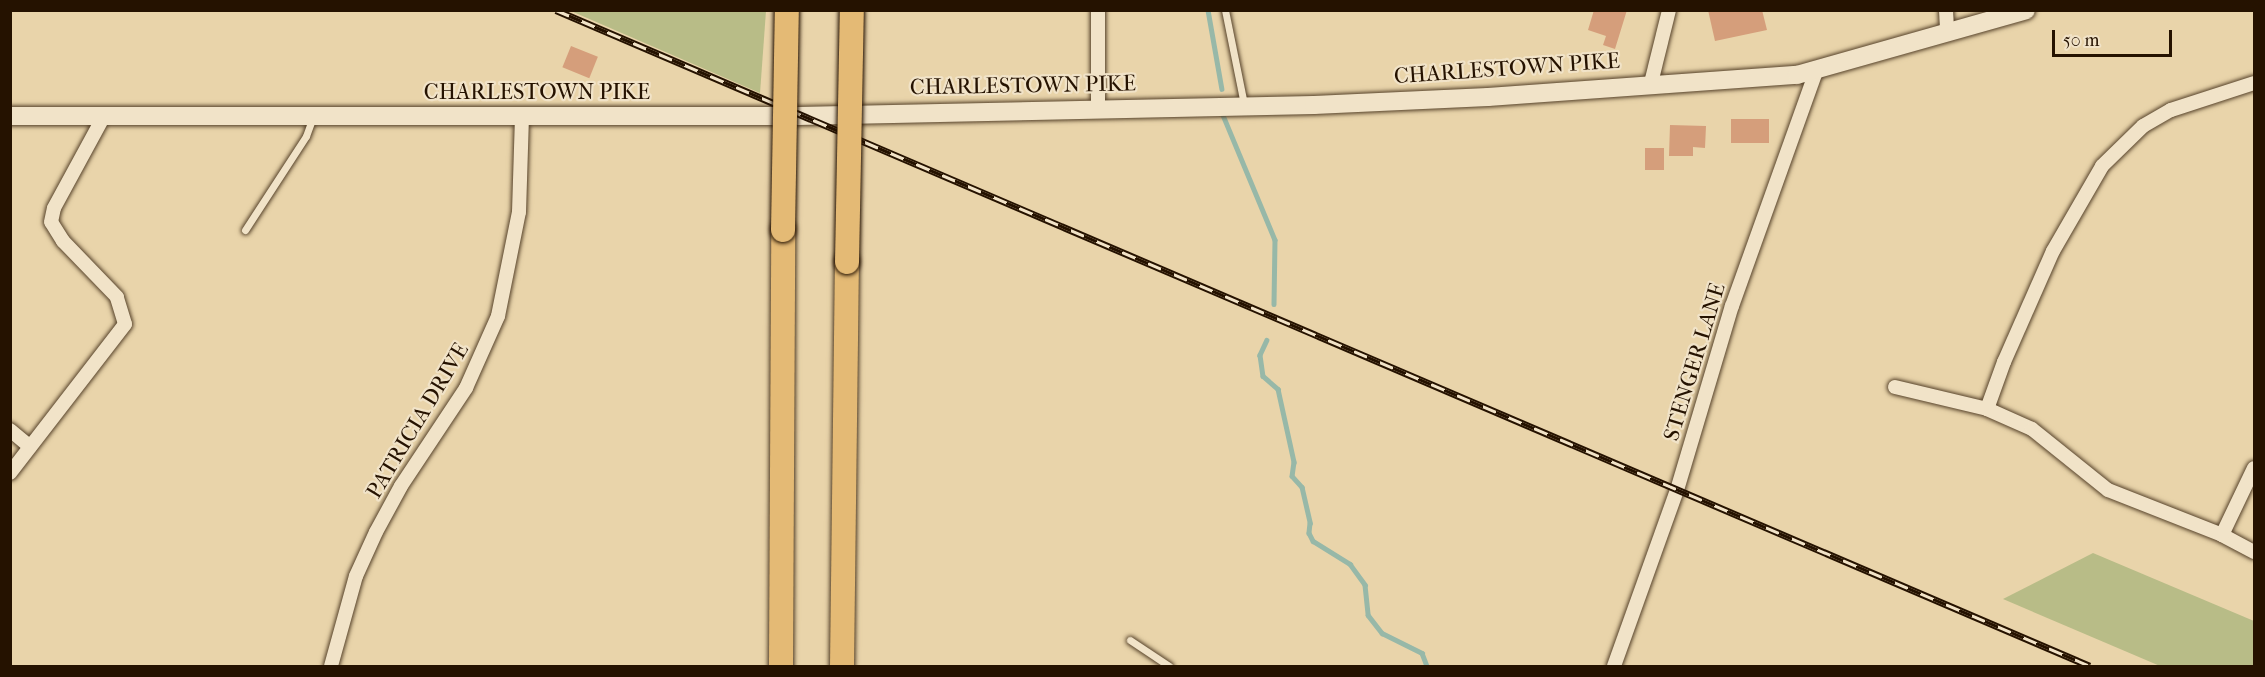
<!DOCTYPE html>
<style>
body{margin:0}
#map{position:relative;width:2265px;height:677px;overflow:hidden;background:#e9d4aa;font-family:"IM FELL French Canon",serif}
div>[style]{position:absolute}
[style*='--x']{left:calc(var(--x)*1px);top:calc(var(--y)*1px);width:calc(var(--w)*1px);rotate:calc(var(--a)*1deg)}
.green>*{inset:0;background:#b8bc87}
.stream>*{height:4.5px;margin:-2.25px;padding:0 2.25px;transform-origin:2.25px;border-radius:2.25px;background:#97b8a8}
.building>*{inset:0;background:#d59e7b;transform-origin:0 0}
.roads{filter:drop-shadow(0 0 2px #56422a) drop-shadow(0 0 2px #56422a)}
.lane>*{height:7px;margin:-3.5px;padding:0 3.5px;transform-origin:3.5px;border-radius:3.5px;background:#f1e3c8}
.street>*{height:14px;margin:-7px;padding:0 7px;transform-origin:7px;border-radius:7px;background:#f1e3c8}
.secondary>*{height:18px;margin:-9px;padding:0 9px;transform-origin:9px;border-radius:9px;background:#f1e3c8}
.highway>*{height:24px;margin:-12px;padding:0 12px;transform-origin:12px;border-radius:12px;background:#e4ba75}
.rail>*{height:7px;margin-top:-3.5px;transform-origin:0;background:repeating-linear-gradient(90deg,#f1e3c8 0 14px,#251200 0 28px);box-sizing:border-box;border-block:2px solid #251200}
.bridges{filter:drop-shadow(0 0 2px #251200) drop-shadow(0 0 2px #251200)}
.highway-bridge>*{height:24px;margin:-12px;padding:0 12px;transform-origin:12px;border-radius:12px;background:#e4ba75}
span{translate:-50% -50%;white-space:nowrap;text-align:center;line-height:1.15;-webkit-text-stroke:4.5px #f1e3c8;paint-order:stroke}
.street-label{font-size:22px;color:#251200}
.frame{position:absolute;inset:0;border:12px solid #251200;pointer-events:none}
.scale{position:absolute;left:2052px;top:30px;width:120px;height:27px;box-sizing:border-box;border:3px solid #251200;border-top:0;padding-left:8px;font-size:18px;line-height:21px;white-space:nowrap;color:#251200;-webkit-text-stroke:4px #f1e3c8;paint-order:stroke}
</style>
<div id="map">
<div class="green">
<i style="clip-path:polygon(571px 11px,766px 11px,760px 93px)"></i>
<i style="clip-path:polygon(2093px 553px,2254px 621px,2254px 666px,2160px 666px,2003px 599px)"></i>
</div>
<div class="stream">
<i style="--x:1208;--y:10;--w:80;--a:80"></i>
<i style="--x:1223;--y:115;--w:135;--a:67.4"></i>
<i style="--x:1275;--y:240;--w:64;--a:90.9"></i>
<i style="--x:1267;--y:340;--w:17;--a:115"></i>
<i style="--x:1260;--y:355;--w:21;--a:82"></i>
<i style="--x:1263;--y:376;--w:20;--a:41"></i>
<i style="--x:1278;--y:389;--w:75;--a:77.6"></i>
<i style="--x:1294;--y:462;--w:14;--a:98"></i>
<i style="--x:1292;--y:476;--w:15;--a:48"></i>
<i style="--x:1302;--y:487;--w:37;--a:77"></i>
<i style="--x:1310;--y:523;--w:10;--a:96"></i>
<i style="--x:1309;--y:533;--w:9;--a:63"></i>
<i style="--x:1313;--y:541;--w:44;--a:31.9"></i>
<i style="--x:1350;--y:564;--w:26;--a:54"></i>
<i style="--x:1365;--y:585;--w:30;--a:84"></i>
<i style="--x:1368;--y:615;--w:23;--a:52"></i>
<i style="--x:1382;--y:633;--w:45;--a:26.6"></i>
<i style="--x:1422;--y:653;--w:14;--a:69"></i>
</div>
<div class="building">
<i style="clip-path:polygon(1594px 10px,1627px 10px,1615px 49px,1603px 45px,1606px 36px,1588px 30px)"></i>
<i style="clip-path:polygon(1708px 10px,1762px 10px,1767px 30px,1715px 41px)"></i>
<i style="left:571px;top:46px;width:29px;height:23px;rotate:22deg"></i>
<i style="left:1731px;top:119px;width:38px;height:24px"></i>
<i style="clip-path:polygon(1670px 125px,1706px 126px,1705px 148px,1693px 147px,1693px 156px,1669px 156px)"></i>
<i style="left:1645px;top:148px;width:19px;height:22px"></i>
</div>
<div class="roads">
<div class="lane">
<i style="--x:1225;--y:10;--w:96;--a:78.6"></i>
<i style="--x:245;--y:230;--w:112;--a:-57"></i>
<i style="--x:306;--y:136;--w:20;--a:-70"></i>
<i style="--x:1130;--y:640;--w:47;--a:33.7"></i>
</div>
<div class="street">
<i style="--x:1098;--y:10;--w:99;--a:90"></i>
<i style="--x:1946;--y:10;--w:21;--a:87"></i>
<i style="--x:1651;--y:83;--w:75;--a:-76.1"></i>
<i style="--x:1895;--y:387;--w:95;--a:13.4"></i>
<i style="--x:1987;--y:409;--w:49;--a:24"></i>
<i style="--x:2032;--y:429;--w:97;--a:38.8"></i>
<i style="--x:2108;--y:490;--w:123;--a:21.5"></i>
<i style="--x:2222;--y:535;--w:36;--a:28"></i>
<i style="--x:1987;--y:409;--w:50;--a:-70.1"></i>
<i style="--x:2004;--y:362;--w:121;--a:-66.2"></i>
<i style="--x:2053;--y:251;--w:98;--a:-60"></i>
<i style="--x:2102;--y:166;--w:57;--a:-44.3"></i>
<i style="--x:2143;--y:126;--w:32;--a:-30"></i>
<i style="--x:2171;--y:110;--w:87;--a:-18"></i>
<i style="--x:10;--y:430;--w:26;--a:40"></i>
<i style="--x:10;--y:473;--w:188;--a:-52.3"></i>
<i style="--x:125;--y:324;--w:28;--a:-107"></i>
<i style="--x:117;--y:297;--w:78;--a:-134"></i>
<i style="--x:63;--y:241;--w:22;--a:-122"></i>
<i style="--x:51;--y:222;--w:14;--a:-78"></i>
<i style="--x:54;--y:208;--w:105;--a:-61.5"></i>
<i style="--x:2222;--y:535;--w:74;--a:-64.5"></i>
<i style="--x:331;--y:666;--w:93;--a:-74.5"></i>
<i style="--x:356;--y:576;--w:48;--a:-65.6"></i>
<i style="--x:376;--y:532;--w:52;--a:-61.5"></i>
<i style="--x:401;--y:486;--w:118;--a:-56.4"></i>
<i style="--x:466;--y:388;--w:79;--a:-66"></i>
<i style="--x:498;--y:316;--w:106;--a:-78.6"></i>
<i style="--x:519;--y:212;--w:93;--a:-88.2"></i>
<i style="--x:1614;--y:666;--w:187;--a:-70.3"></i>
<i style="--x:1677;--y:490;--w:192;--a:-73.4"></i>
<i style="--x:1732;--y:306;--w:250;--a:-70.3"></i>
</div>
<div class="secondary">
<i style="--x:10;--y:116;--w:788;--a:0"></i>
<i style="--x:798;--y:116;--w:516;--a:-1.22"></i>
<i style="--x:1314;--y:105;--w:174;--a:-2.6"></i>
<i style="--x:1488;--y:97;--w:310;--a:-4.1"></i>
<i style="--x:1797;--y:75;--w:238;--a:-15.8"></i>
</div>
<div class="highway">
<i style="--x:781;--y:666;--w:436;--a:-89.7"></i>
<i style="--x:842;--y:666;--w:404;--a:-89.3"></i>
</div>
</div>
<div class="rail">
<i style="--x:556;--y:10;--w:1668;--a:23.15"></i>
</div>
<div class="bridges">
<div class="highway-bridge">
<i style="--x:783;--y:230;--w:220;--a:-89"></i>
<i style="--x:847;--y:262;--w:251;--a:-88.9"></i>
</div>
</div>
<div class="street-label">
<span style="left:1507px;top:69px;rotate:-4deg">CHARLESTOWN PIKE</span>
<span style="left:1023px;top:86px;rotate:-1deg">CHARLESTOWN PIKE</span>
<span style="left:537px;top:93px">CHARLESTOWN PIKE</span>
<span style="left:1695px;top:362px;rotate:-73deg">STENGER LANE</span>
<span style="left:418px;top:421px;rotate:-59deg">PATRICIA DRIVE</span>
</div>
<div class="frame"></div>
<div class="scale">50 m</div>
</div>
